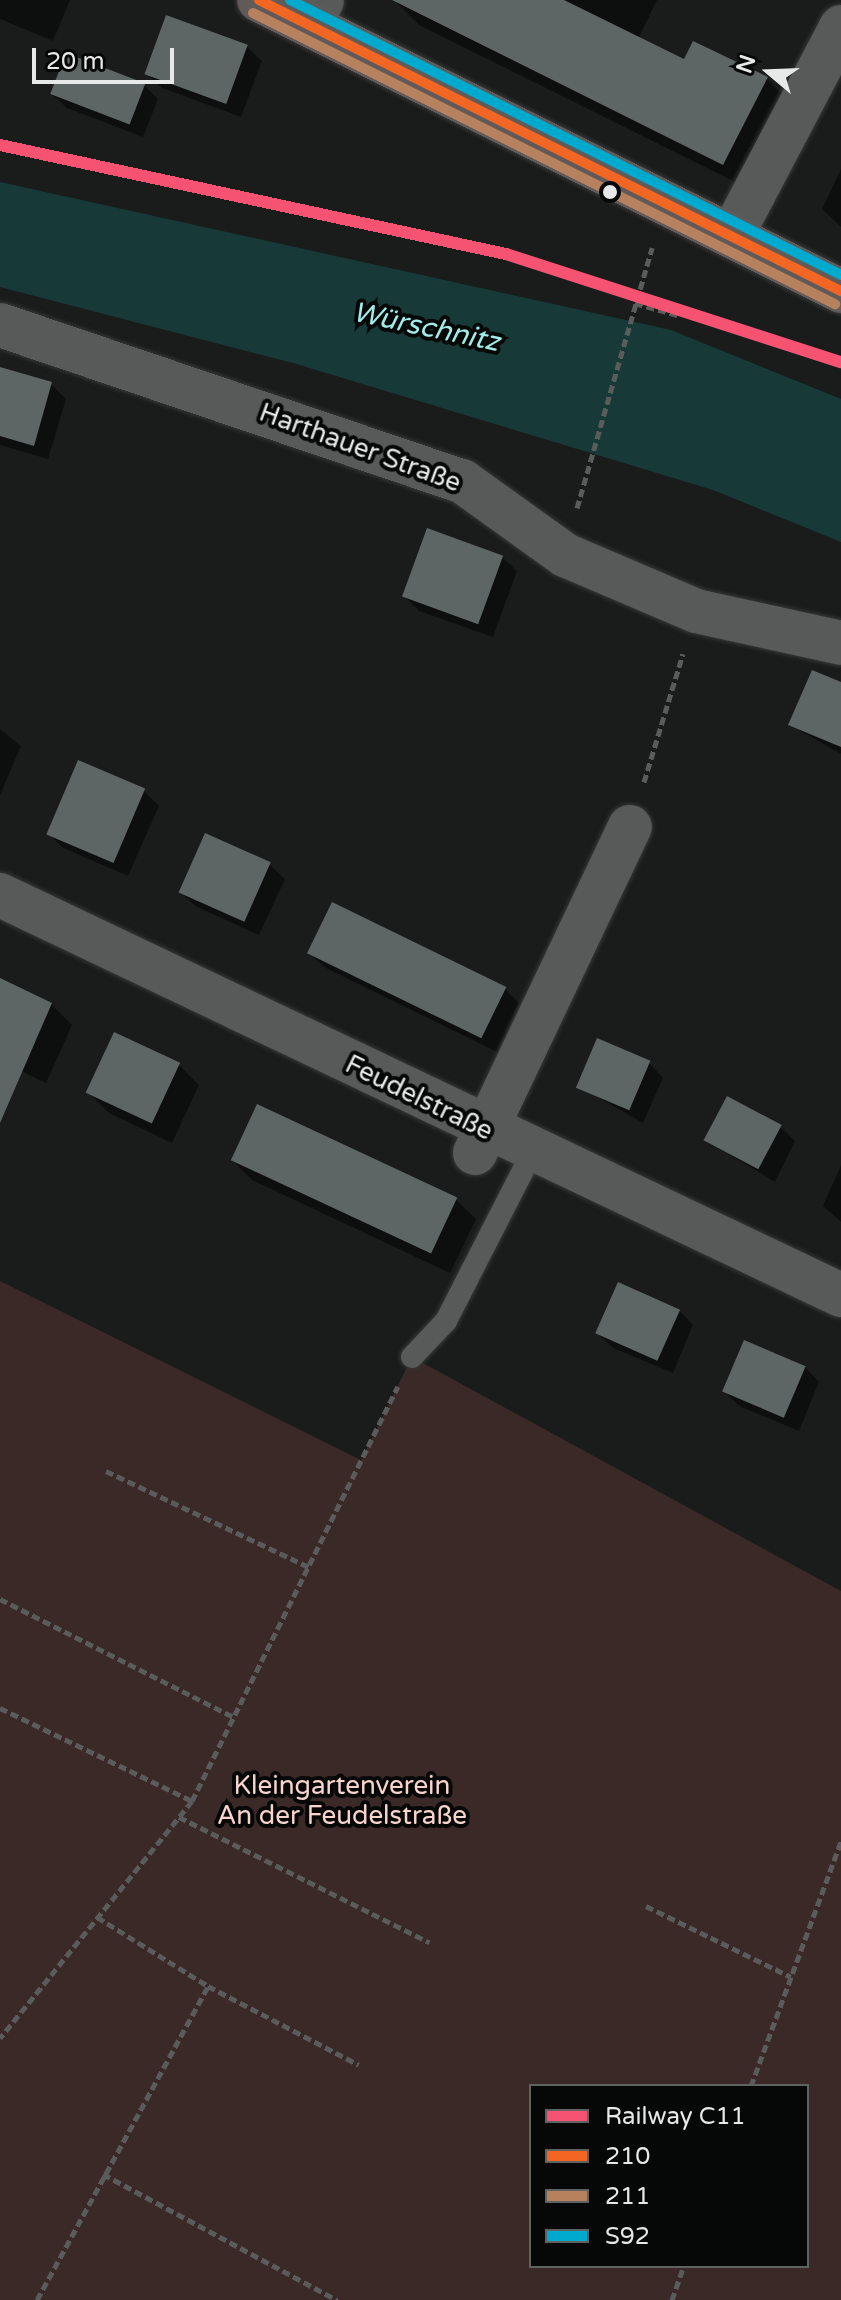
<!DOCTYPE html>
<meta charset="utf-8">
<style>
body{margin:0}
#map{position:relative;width:841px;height:2300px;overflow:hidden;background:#1a1c1c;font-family:"Varela Round",sans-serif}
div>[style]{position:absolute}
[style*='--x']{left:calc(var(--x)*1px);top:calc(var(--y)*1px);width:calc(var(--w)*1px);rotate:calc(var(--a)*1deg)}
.green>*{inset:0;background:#3a2926}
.water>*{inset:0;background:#173938}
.shadow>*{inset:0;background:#0007}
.building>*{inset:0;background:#5d6565;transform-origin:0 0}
.path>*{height:5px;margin-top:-2.5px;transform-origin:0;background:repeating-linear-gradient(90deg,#5a5b5b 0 8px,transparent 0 12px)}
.roads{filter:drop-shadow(0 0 2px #363737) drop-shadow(0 0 2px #363737)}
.service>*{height:22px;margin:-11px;padding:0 11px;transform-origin:11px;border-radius:11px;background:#585959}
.minor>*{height:44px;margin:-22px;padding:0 22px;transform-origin:22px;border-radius:22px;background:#585959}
.primary>*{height:44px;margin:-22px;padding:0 22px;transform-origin:22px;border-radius:22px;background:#605a59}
.bus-1>*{height:10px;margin:-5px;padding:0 5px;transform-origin:5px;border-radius:5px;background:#f26522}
.bus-2>*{height:10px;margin:-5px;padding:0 5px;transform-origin:5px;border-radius:5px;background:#b6815c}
.bus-3>*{height:10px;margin:-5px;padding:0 5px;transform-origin:5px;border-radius:5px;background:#00a9ce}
.rail-1>*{height:12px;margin:-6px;padding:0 6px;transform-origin:6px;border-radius:6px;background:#f65372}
.dots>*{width:22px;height:22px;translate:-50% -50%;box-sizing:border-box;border:4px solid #060707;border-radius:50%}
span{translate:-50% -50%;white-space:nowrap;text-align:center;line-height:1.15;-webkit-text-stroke:8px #060707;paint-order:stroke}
.street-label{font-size:26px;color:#e6e9e8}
.park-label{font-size:26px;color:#f9d4cd}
.water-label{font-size:28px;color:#a2ebe8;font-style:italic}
.legend{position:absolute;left:529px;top:2084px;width:280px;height:184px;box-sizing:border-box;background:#060707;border:2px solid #606161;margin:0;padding:10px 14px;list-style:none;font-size:24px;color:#e6e9e8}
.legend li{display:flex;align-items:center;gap:16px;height:40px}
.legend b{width:40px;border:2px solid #606161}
.north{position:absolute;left:729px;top:32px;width:80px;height:80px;-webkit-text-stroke:6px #060707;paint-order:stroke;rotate:289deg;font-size:22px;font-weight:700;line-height:32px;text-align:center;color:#e6e9e8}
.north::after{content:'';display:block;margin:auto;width:28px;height:36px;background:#e6e9e8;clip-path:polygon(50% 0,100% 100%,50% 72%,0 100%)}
.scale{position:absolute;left:32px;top:48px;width:142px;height:36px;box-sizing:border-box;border:4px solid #e6e9e8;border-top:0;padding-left:10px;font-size:24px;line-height:28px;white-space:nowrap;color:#e6e9e8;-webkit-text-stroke:6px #060707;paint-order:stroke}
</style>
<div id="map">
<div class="green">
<i style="clip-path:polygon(evenodd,0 1281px,361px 1460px,412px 1357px,841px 1591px,841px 2300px,0 2300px,0 1281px,531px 2086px,807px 2086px,807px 2266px,531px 2266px,531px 2086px)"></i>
</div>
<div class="water">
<i style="clip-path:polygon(0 182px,671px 330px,841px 399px,841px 542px,713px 490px,293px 363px,0 287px)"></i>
</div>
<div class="shadow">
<i style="clip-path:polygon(0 0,70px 0,53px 41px,0 19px)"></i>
<i style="clip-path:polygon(394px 0,657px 0,638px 39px,685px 62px,766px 78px,792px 104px,749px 189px,419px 25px)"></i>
<i style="clip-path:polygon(247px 47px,262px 61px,241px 117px,162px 88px,147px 74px)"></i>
<i style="clip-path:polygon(143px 84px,158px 99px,143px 137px,67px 108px,52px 94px)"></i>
<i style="clip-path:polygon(841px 169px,841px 227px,822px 209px)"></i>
<i style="clip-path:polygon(0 369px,51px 384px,66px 399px,48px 459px,0 445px)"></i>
<i style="clip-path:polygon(502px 557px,517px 571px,493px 637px,419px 611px,404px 596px)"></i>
<i style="clip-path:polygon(841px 684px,841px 754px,790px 725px)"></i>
<i style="clip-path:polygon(0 729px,21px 746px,0 795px)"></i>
<i style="clip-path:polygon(144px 791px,159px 806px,128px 876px,63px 848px,48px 833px)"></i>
<i style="clip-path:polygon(270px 865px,285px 879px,259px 935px,195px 906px,180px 892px)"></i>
<i style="clip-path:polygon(309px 953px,505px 989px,519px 1003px,497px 1052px,324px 967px)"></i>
<i style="clip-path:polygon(0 980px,51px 1004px,72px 1025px,46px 1083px,0 1061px)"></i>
<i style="clip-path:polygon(649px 1063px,663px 1078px,643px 1123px,578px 1086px)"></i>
<i style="clip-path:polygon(179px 1065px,199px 1085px,172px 1143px,109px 1113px,89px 1093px)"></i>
<i style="clip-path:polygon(781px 1127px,795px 1141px,775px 1182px,707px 1141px)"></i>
<i style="clip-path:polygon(232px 1160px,455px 1199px,476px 1219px,450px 1273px,252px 1180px)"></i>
<i style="clip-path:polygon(841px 1165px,841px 1222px,823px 1206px)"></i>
<i style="clip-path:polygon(679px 1310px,693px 1325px,673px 1373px,613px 1348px,598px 1334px)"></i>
<i style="clip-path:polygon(805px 1367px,819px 1382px,799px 1431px,739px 1406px,724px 1391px)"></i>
</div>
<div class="building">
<i style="clip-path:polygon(392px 0,564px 0,684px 59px,693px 41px,768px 77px,723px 165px)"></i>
<i style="left:166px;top:15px;width:87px;height:63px;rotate:20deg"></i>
<i style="left:66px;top:53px;width:85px;height:44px;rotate:21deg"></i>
<i style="clip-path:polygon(0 367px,52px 382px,34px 446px,0 436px)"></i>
<i style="left:427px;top:528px;width:81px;height:73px;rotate:20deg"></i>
<i style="clip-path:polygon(812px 670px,841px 682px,841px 747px,788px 725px)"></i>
<i style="left:78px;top:760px;width:73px;height:81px;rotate:23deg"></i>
<i style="left:205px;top:833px;width:72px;height:65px;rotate:24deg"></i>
<i style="left:332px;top:902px;width:194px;height:57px;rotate:26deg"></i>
<i style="clip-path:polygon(0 978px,52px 1003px,0 1123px)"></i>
<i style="left:114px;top:1032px;width:73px;height:67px;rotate:25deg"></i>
<i style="left:597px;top:1038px;width:58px;height:54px;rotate:23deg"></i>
<i style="left:727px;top:1096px;width:62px;height:50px;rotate:28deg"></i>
<i style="left:257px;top:1104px;width:221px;height:62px;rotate:25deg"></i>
<i style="left:618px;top:1282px;width:68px;height:56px;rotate:24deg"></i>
<i style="left:744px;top:1340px;width:67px;height:56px;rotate:23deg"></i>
</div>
<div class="path">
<i style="--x:635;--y:303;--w:44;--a:15.9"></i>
<i style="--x:577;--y:508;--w:271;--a:-73.9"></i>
<i style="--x:644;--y:782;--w:134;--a:-73.1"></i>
<i style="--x:106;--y:1471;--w:225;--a:25.3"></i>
<i style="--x:0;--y:1599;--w:262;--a:26.8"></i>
<i style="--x:0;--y:1708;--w:213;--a:25.8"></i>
<i style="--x:192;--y:1801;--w:305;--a:129"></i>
<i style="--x:192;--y:1801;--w:463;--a:-63.6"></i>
<i style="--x:179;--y:1817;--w:280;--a:26.6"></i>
<i style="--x:646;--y:1906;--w:161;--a:26.1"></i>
<i style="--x:97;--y:1917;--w:131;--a:31.9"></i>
<i style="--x:208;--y:1986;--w:170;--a:27.6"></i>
<i style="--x:751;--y:2086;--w:261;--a:-69.8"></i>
<i style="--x:103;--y:2174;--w:266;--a:28.3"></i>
<i style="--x:37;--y:2300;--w:358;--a:-61.4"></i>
<i style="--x:672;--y:2300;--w:36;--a:-71"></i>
</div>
<div class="roads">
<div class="service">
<i style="--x:412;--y:1357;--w:50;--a:-46.6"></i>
<i style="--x:446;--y:1321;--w:189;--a:-62.9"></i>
</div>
<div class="minor">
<i style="--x:311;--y:23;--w:25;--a:-64"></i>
<i style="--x:732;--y:235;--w:235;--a:-62.3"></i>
<i style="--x:0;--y:325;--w:488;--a:18.7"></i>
<i style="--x:462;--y:481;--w:127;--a:35.7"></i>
<i style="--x:565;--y:555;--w:142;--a:23.1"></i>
<i style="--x:696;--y:611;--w:148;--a:12.4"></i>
<i style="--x:0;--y:895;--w:931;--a:25.44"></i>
<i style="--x:475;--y:1153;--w:361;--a:-64.6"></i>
</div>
<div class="primary">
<i style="--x:259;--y:0;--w:651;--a:26.57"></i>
</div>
</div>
<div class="bus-1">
<i style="--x:259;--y:0;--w:651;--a:26.57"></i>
</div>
<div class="bus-2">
<i style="--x:253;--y:13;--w:651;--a:26.57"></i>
</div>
<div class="bus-3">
<i style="--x:290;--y:0;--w:616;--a:26.52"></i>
</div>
<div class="rail-1">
<i style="--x:0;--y:145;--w:518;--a:12.16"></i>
<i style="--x:506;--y:254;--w:352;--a:17.9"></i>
</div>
<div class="dots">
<i style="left:610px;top:192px;background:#e6e9e8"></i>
</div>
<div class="street-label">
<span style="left:360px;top:448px;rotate:20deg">Harthauer Straße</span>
<span style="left:419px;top:1098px;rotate:26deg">Feudelstraße</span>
</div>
<div class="park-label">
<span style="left:342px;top:1801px">Kleingartenverein<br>An der Feudelstraße</span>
</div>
<div class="water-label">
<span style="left:426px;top:327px;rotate:12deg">Würschnitz</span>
</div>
<ul class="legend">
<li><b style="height:10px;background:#f65372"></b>Railway C11</li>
<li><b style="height:10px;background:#f26522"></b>210</li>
<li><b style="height:10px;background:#b6815c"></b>211</li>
<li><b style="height:10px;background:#00a9ce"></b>S92</li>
</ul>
<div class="north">N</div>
<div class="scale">20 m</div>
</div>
